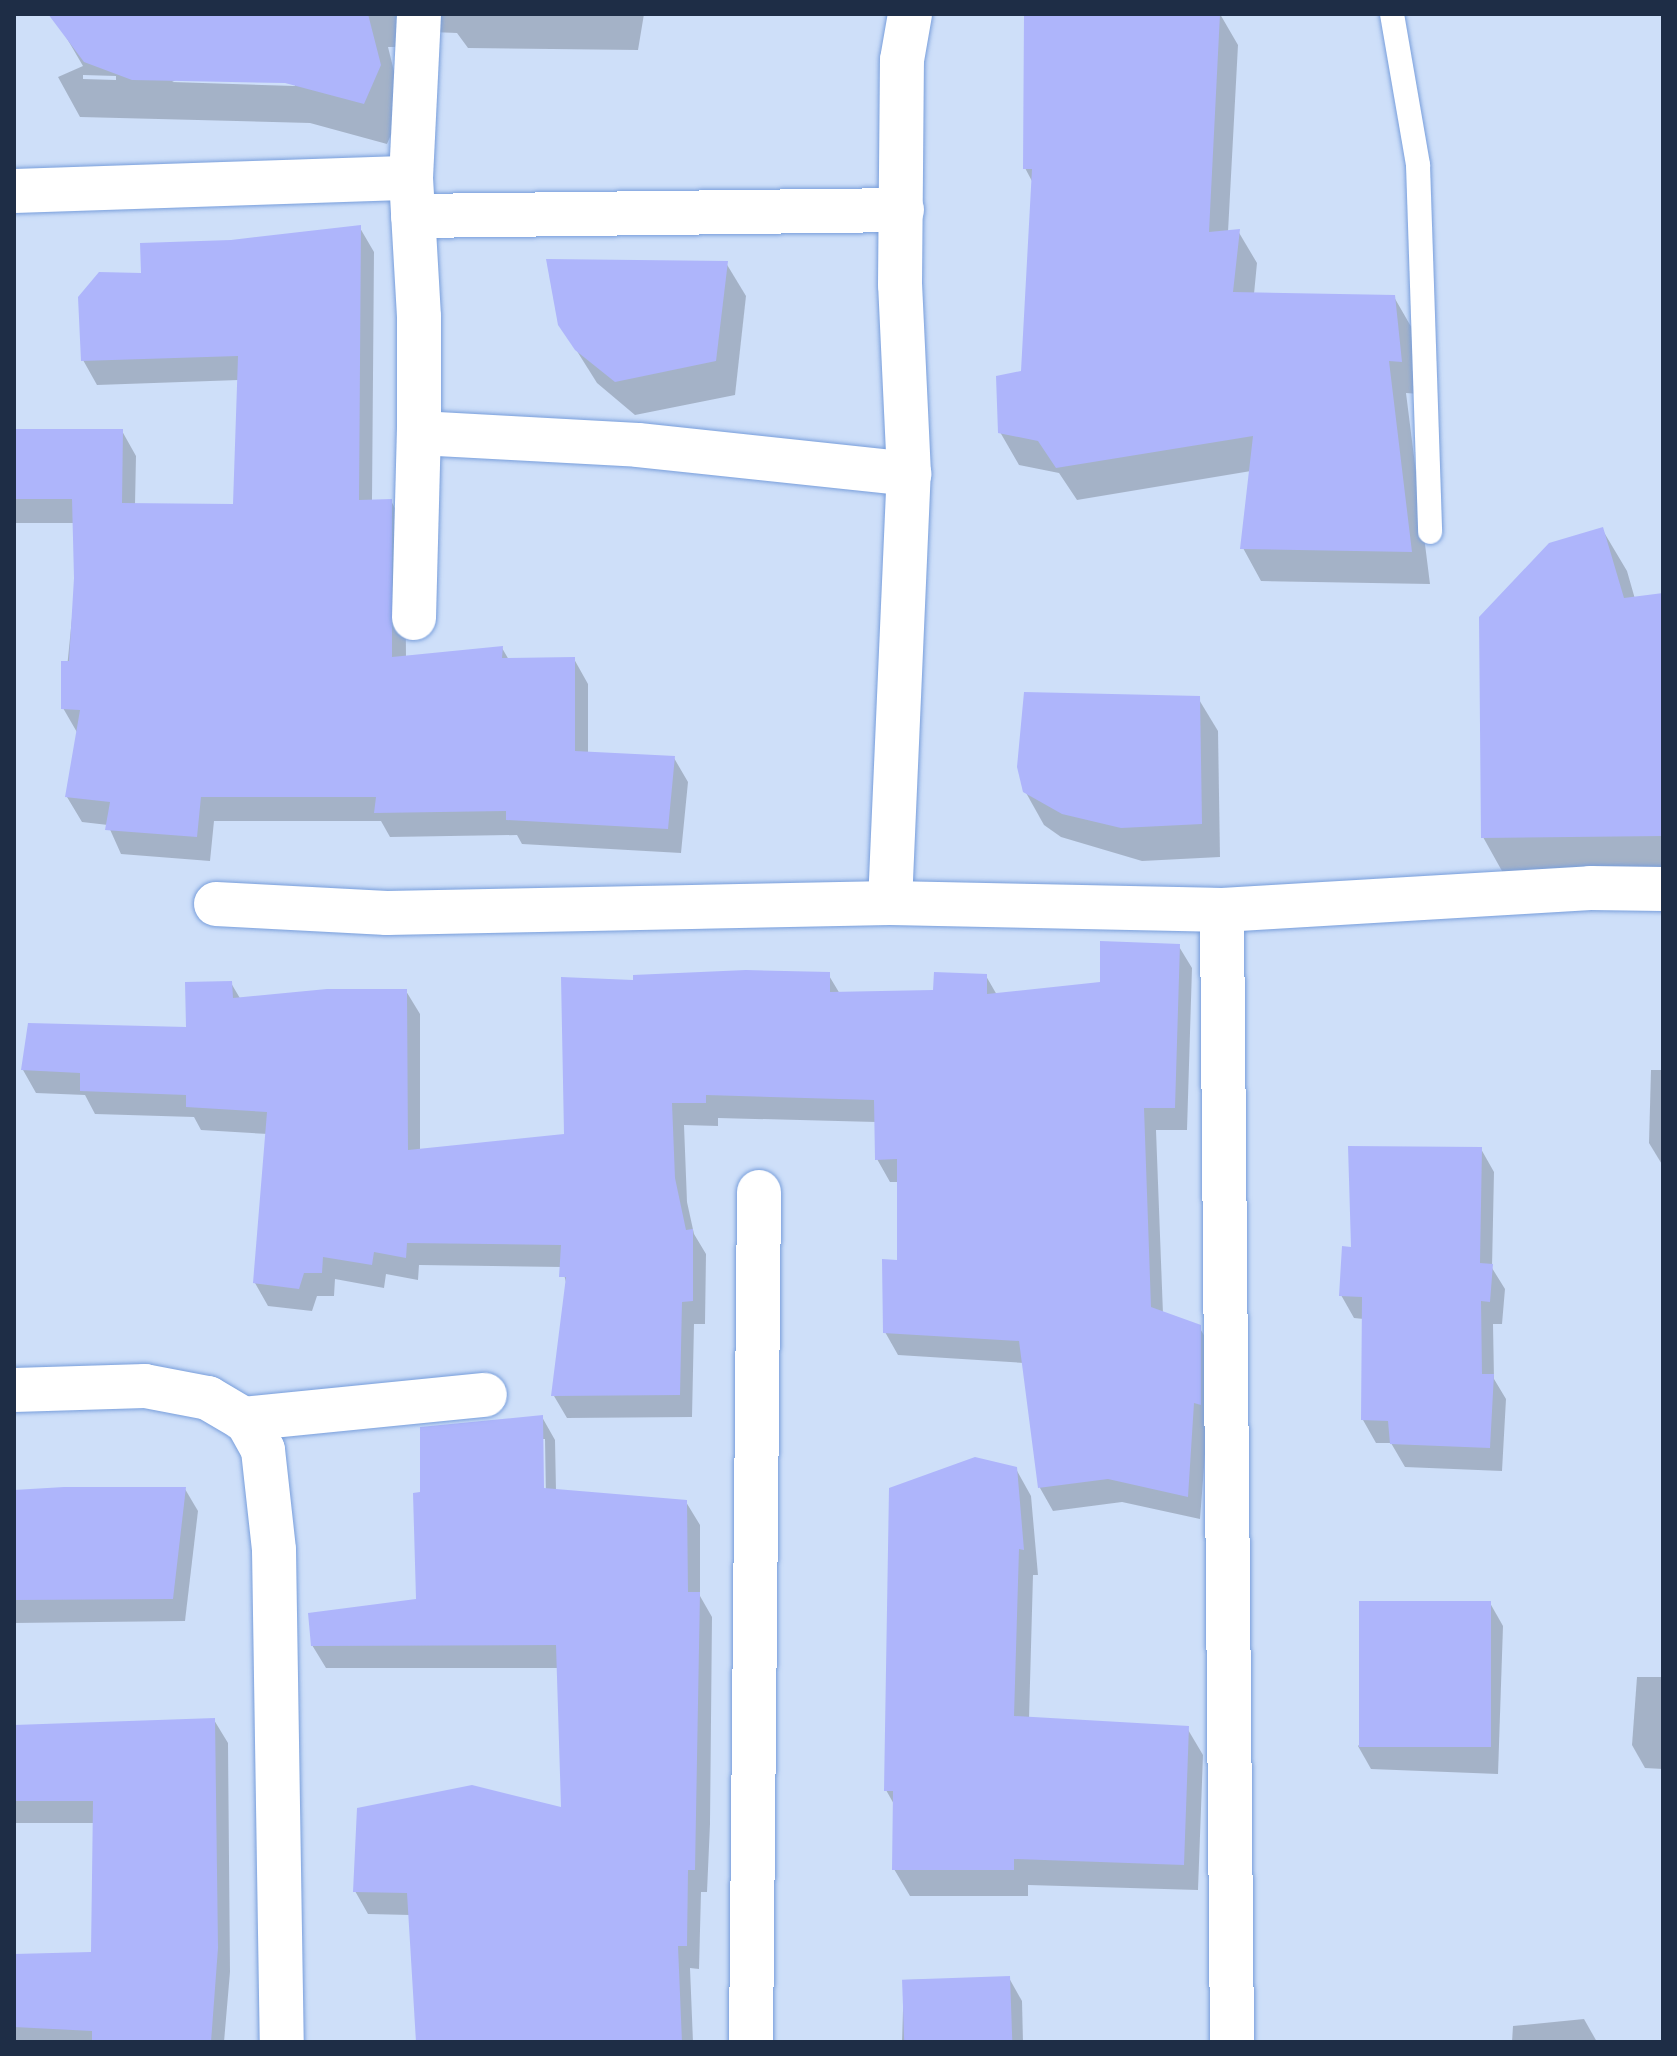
<!DOCTYPE html>
<style>
body{margin:0}
#map{position:relative;width:1677px;height:2056px;overflow:hidden;background:#cedff9;font-family:"DM Sans",sans-serif}
div>[style]{position:absolute}
[style*='--x']{left:calc(var(--x)*1px);top:calc(var(--y)*1px);width:calc(var(--w)*1px);rotate:calc(var(--a)*1deg)}
.shadow>*{inset:0;background:#0003}
.building>*{inset:0;background:#aeb5fb;transform-origin:0 0}
.roads{filter:drop-shadow(0 0 2px #789edb) drop-shadow(0 0 2px #789edb)}
.lane>*{height:24px;margin:-12px;padding:0 12px;transform-origin:12px;border-radius:12px;background:#fff}
.street>*{height:44px;margin:-22px;padding:0 22px;transform-origin:22px;border-radius:22px;background:#fff}
span{translate:-50% -50%;white-space:nowrap;text-align:center;line-height:1.15;-webkit-text-stroke:8px #fefefe;paint-order:stroke}
.frame{position:absolute;inset:0;border:16px solid #1e2d46;pointer-events:none}
</style>
<div id="map">
<div class="shadow">
<i style="clip-path:polygon(evenodd,66px 14px,644px 14px,638px 50px,468px 48px,457px 33px,432px 32px,419px 47px,388px 47px,403px 107px,387px 144px,310px 123px,80px 117px,58px 77px,83px 66px,62px 30px,66px 14px,83px 75px,116px 76px,116px 80px,83px 79px,83px 75px,66px 14px,180px 78px,295px 82px,295px 86px,172px 82px,180px 78px)"></i>
<i style="clip-path:polygon(1026px 14px,1220px 14px,1238px 45px,1228px 232px,1238px 231px,1257px 263px,1254px 294px,1394px 297px,1413px 330px,1419px 394px,1406px 393px,1430px 584px,1261px 581px,1243px 548px,1251px 471px,1077px 500px,1059px 473px,1019px 465px,1000px 432px,1023px 373px,1033px 183px,1025px 168px)"></i>
<i style="clip-path:polygon(360px 228px,374px 252px,372px 501px,391px 501px,405px 526px,406px 658px,502px 648px,509px 660px,574px 659px,588px 684px,588px 754px,674px 758px,688px 782px,681px 853px,522px 844px,517px 835px,390px 837px,381px 821px,214px 821px,210px 861px,121px 854px,108px 825px,82px 822px,67px 797px,78px 734px,63px 708px,76px 578px,75px 523px,14px 523px,14px 431px,122px 431px,136px 456px,135px 505px,235px 506px,239px 380px,97px 385px,83px 360px,143px 275px,231px 242px)"></i>
<i style="clip-path:polygon(726px 263px,746px 296px,735px 395px,635px 415px,597px 383px,560px 324px)"></i>
<i style="clip-path:polygon(1602px 529px,1627px 571px,1647px 641px,1663px 619px,1663px 878px,1507px 880px,1483px 837px)"></i>
<i style="clip-path:polygon(1198px 698px,1218px 731px,1220px 857px,1142px 861px,1061px 837px,1044px 825px,1025px 791px)"></i>
<i style="clip-path:polygon(1178px 945px,1192px 968px,1187px 1130px,1156px 1130px,1163px 1314px,1199px 1327px,1213px 1350px,1200px 1519px,1122px 1502px,1053px 1511px,1040px 1488px,1024px 1363px,898px 1355px,885px 1332px,899px 1262px,899px 1182px,890px 1182px,877px 1159px,876px 1122px,718px 1118px,718px 1126px,684px 1125px,687px 1202px,694px 1234px,706px 1254px,705px 1324px,694px 1324px,692px 1417px,567px 1418px,554px 1396px,567px 1286px,562px 1267px,419px 1265px,418px 1280px,386px 1274px,384px 1288px,335px 1279px,334px 1296px,317px 1296px,312px 1311px,268px 1306px,255px 1283px,268px 1134px,201px 1130px,194px 1117px,95px 1114px,85px 1095px,36px 1093px,23px 1070px,188px 1029px,231px 983px,241px 1000px,406px 991px,420px 1014px,420px 1151px,566px 1136px,635px 982px,828px 974px,840px 994px,935px 992px,986px 976px,997px 995px,1102px 984px)"></i>
<i style="clip-path:polygon(1651px 1070px,1663px 1070px,1663px 1166px,1649px 1143px)"></i>
<i style="clip-path:polygon(1481px 1149px,1494px 1172px,1492px 1268px,1505px 1289px,1502px 1324px,1493px 1324px,1494px 1379px,1506px 1399px,1502px 1471px,1405px 1467px,1391px 1443px,1376px 1443px,1363px 1420px,1364px 1319px,1354px 1318px,1341px 1295px,1353px 1249px)"></i>
<i style="clip-path:polygon(evenodd,542px 1417px,555px 1440px,556px 1491px,686px 1502px,700px 1525px,700px 1596px,712px 1617px,710px 1824px,707px 1892px,701px 1892px,699px 1969px,690px 1968px,693px 2042px,417px 2042px,410px 1915px,368px 1914px,355px 1891px,563px 1810px,559px 1668px,326px 1668px,312px 1645px,418px 1601px,422px 1494px,542px 1417px,541px 1439px,545px 1439px,546px 1498px,542px 1498px,541px 1439px)"></i>
<i style="clip-path:polygon(1016px 1469px,1031px 1496px,1038px 1575px,1033px 1575px,1029px 1719px,1187px 1728px,1203px 1755px,1198px 1890px,1028px 1885px,1028px 1896px,910px 1896px,894px 1869px,895px 1806px,886px 1790px)"></i>
<i style="clip-path:polygon(185px 1489px,198px 1511px,185px 1621px,14px 1623px,14px 1493px)"></i>
<i style="clip-path:polygon(1490px 1603px,1503px 1626px,1498px 1774px,1371px 1769px,1358px 1746px)"></i>
<i style="clip-path:polygon(1637px 1677px,1663px 1677px,1663px 1769px,1645px 1768px,1632px 1745px)"></i>
<i style="clip-path:polygon(214px 1720px,228px 1743px,230px 1972px,224px 2042px,14px 2042px,14px 1956px,93px 1954px,95px 1823px,14px 1823px,14px 1726px)"></i>
<i style="clip-path:polygon(1009px 1978px,1022px 2001px,1023px 2042px,902px 2042px,904px 1980px)"></i>
<i style="clip-path:polygon(1584px 2019px,1597px 2042px,1512px 2042px,1513px 2026px)"></i>
</div>
<div class="building">
<i style="clip-path:polygon(48px 14px,368px 14px,381px 65px,364px 104px,285px 83px,132px 80px,84px 62px)"></i>
<i style="clip-path:polygon(1024px 14px,1220px 14px,1209px 232px,1240px 229px,1233px 292px,1395px 295px,1402px 362px,1389px 361px,1412px 552px,1240px 549px,1253px 436px,1056px 468px,1038px 441px,998px 433px,996px 376px,1021px 371px,1032px 169px,1023px 169px)"></i>
<i style="clip-path:polygon(361px 225px,359px 500px,392px 499px,392px 657px,503px 646px,502px 658px,575px 657px,575px 751px,675px 756px,668px 829px,506px 820px,506px 811px,374px 813px,376px 797px,201px 797px,197px 837px,105px 830px,110px 802px,65px 797px,80px 710px,61px 709px,61px 661px,69px 661px,74px 578px,72px 499px,14px 499px,14px 429px,123px 429px,122px 503px,233px 504px,238px 356px,81px 361px,78px 297px,99px 272px,141px 273px,140px 243px,231px 240px)"></i>
<i style="clip-path:polygon(546px 259px,728px 261px,716px 361px,615px 382px,575px 350px,558px 325px)"></i>
<i style="clip-path:polygon(1603px 527px,1624px 598px,1663px 593px,1663px 836px,1481px 838px,1479px 617px,1549px 543px)"></i>
<i style="clip-path:polygon(1024px 692px,1200px 696px,1202px 824px,1121px 828px,1062px 814px,1023px 792px,1017px 767px)"></i>
<i style="clip-path:polygon(1100px 941px,1180px 944px,1175px 1108px,1144px 1108px,1151px 1307px,1201px 1325px,1201px 1405px,1194px 1403px,1188px 1497px,1108px 1479px,1038px 1488px,1019px 1341px,883px 1333px,882px 1259px,897px 1260px,897px 1159px,875px 1160px,874px 1100px,706px 1095px,706px 1103px,672px 1103px,675px 1178px,686px 1230px,693px 1229px,693px 1301px,682px 1302px,680px 1395px,551px 1396px,566px 1277px,559px 1277px,561px 1245px,407px 1243px,406px 1258px,374px 1252px,372px 1265px,323px 1257px,322px 1273px,304px 1273px,299px 1289px,253px 1283px,267px 1112px,186px 1107px,186px 1095px,80px 1091px,80px 1073px,21px 1070px,28px 1023px,186px 1027px,185px 982px,232px 981px,233px 998px,327px 989px,407px 989px,408px 1150px,564px 1134px,561px 977px,633px 980px,633px 975px,746px 970px,830px 972px,830px 992px,933px 990px,934px 972px,987px 974px,987px 994px,1100px 982px)"></i>
<i style="clip-path:polygon(1348px 1146px,1482px 1147px,1480px 1263px,1493px 1264px,1490px 1302px,1481px 1301px,1482px 1374px,1494px 1374px,1490px 1448px,1390px 1444px,1388px 1421px,1361px 1420px,1362px 1297px,1339px 1296px,1342px 1246px,1351px 1247px)"></i>
<i style="clip-path:polygon(543px 1415px,544px 1488px,687px 1500px,688px 1592px,700px 1592px,695px 1870px,688px 1870px,687px 1946px,678px 1946px,682px 2042px,416px 2042px,407px 1893px,353px 1892px,357px 1808px,472px 1785px,561px 1807px,556px 1645px,311px 1646px,308px 1613px,416px 1599px,413px 1493px,420px 1492px,420px 1427px)"></i>
<i style="clip-path:polygon(975px 1457px,1017px 1467px,1024px 1550px,1019px 1549px,1014px 1716px,1189px 1726px,1184px 1865px,1014px 1859px,1014px 1870px,892px 1870px,893px 1791px,884px 1791px,889px 1488px)"></i>
<i style="clip-path:polygon(64px 1487px,186px 1487px,173px 1599px,14px 1600px,14px 1490px)"></i>
<i style="left:1359px;top:1601px;width:132px;height:146px"></i>
<i style="clip-path:polygon(215px 1718px,218px 1948px,211px 2042px,92px 2042px,92px 2031px,14px 2027px,14px 1954px,91px 1952px,93px 1801px,14px 1801px,14px 1725px)"></i>
<i style="left:1010px;top:1976px;width:66px;height:108px;rotate:88deg"></i>
</div>
<div class="roads">
<div class="lane">
<i style="--x:1392;--y:14;--w:153;--a:80.2"></i>
<i style="--x:1418;--y:165;--w:367;--a:88.1"></i>
</div>
<div class="street">
<i style="--x:411;--y:178;--w:164;--a:-87.2"></i>
<i style="--x:14;--y:191;--w:397;--a:-1.9"></i>
<i style="--x:411;--y:178;--w:139;--a:86.7"></i>
<i style="--x:419;--y:317;--w:116;--a:90"></i>
<i style="--x:419;--y:433;--w:219;--a:3.1"></i>
<i style="--x:638;--y:445;--w:273;--a:6.1"></i>
<i style="--x:413;--y:216;--w:489;--a:-0.7"></i>
<i style="--x:414;--y:618;--w:185;--a:-88.5"></i>
<i style="--x:890;--y:903;--w:429;--a:-87.5"></i>
<i style="--x:909;--y:474;--w:189;--a:-92.7"></i>
<i style="--x:900;--y:285;--w:225;--a:-89.5"></i>
<i style="--x:902;--y:60;--w:47;--a:-80.1"></i>
<i style="--x:216;--y:904;--w:171;--a:3"></i>
<i style="--x:387;--y:913;--w:503;--a:-1.14"></i>
<i style="--x:890;--y:903;--w:332;--a:1.2"></i>
<i style="--x:14;--y:1390;--w:131;--a:-1.7"></i>
<i style="--x:145;--y:1386;--w:64;--a:10.8"></i>
<i style="--x:208;--y:1398;--w:45;--a:30.5"></i>
<i style="--x:247;--y:1421;--w:33;--a:61"></i>
<i style="--x:263;--y:1450;--w:101;--a:83.7"></i>
<i style="--x:274;--y:1550;--w:492;--a:89.1"></i>
<i style="--x:243;--y:1419;--w:243;--a:-5.7"></i>
<i style="--x:751;--y:2042;--w:850;--a:-89.46"></i>
<i style="--x:1232;--y:2042;--w:1132;--a:-90.51"></i>
<i style="--x:1222;--y:910;--w:369;--a:-3.4"></i>
<i style="--x:1590;--y:888;--w:73;--a:0.8"></i>
</div>
</div>
<div class="frame"></div>
</div>
